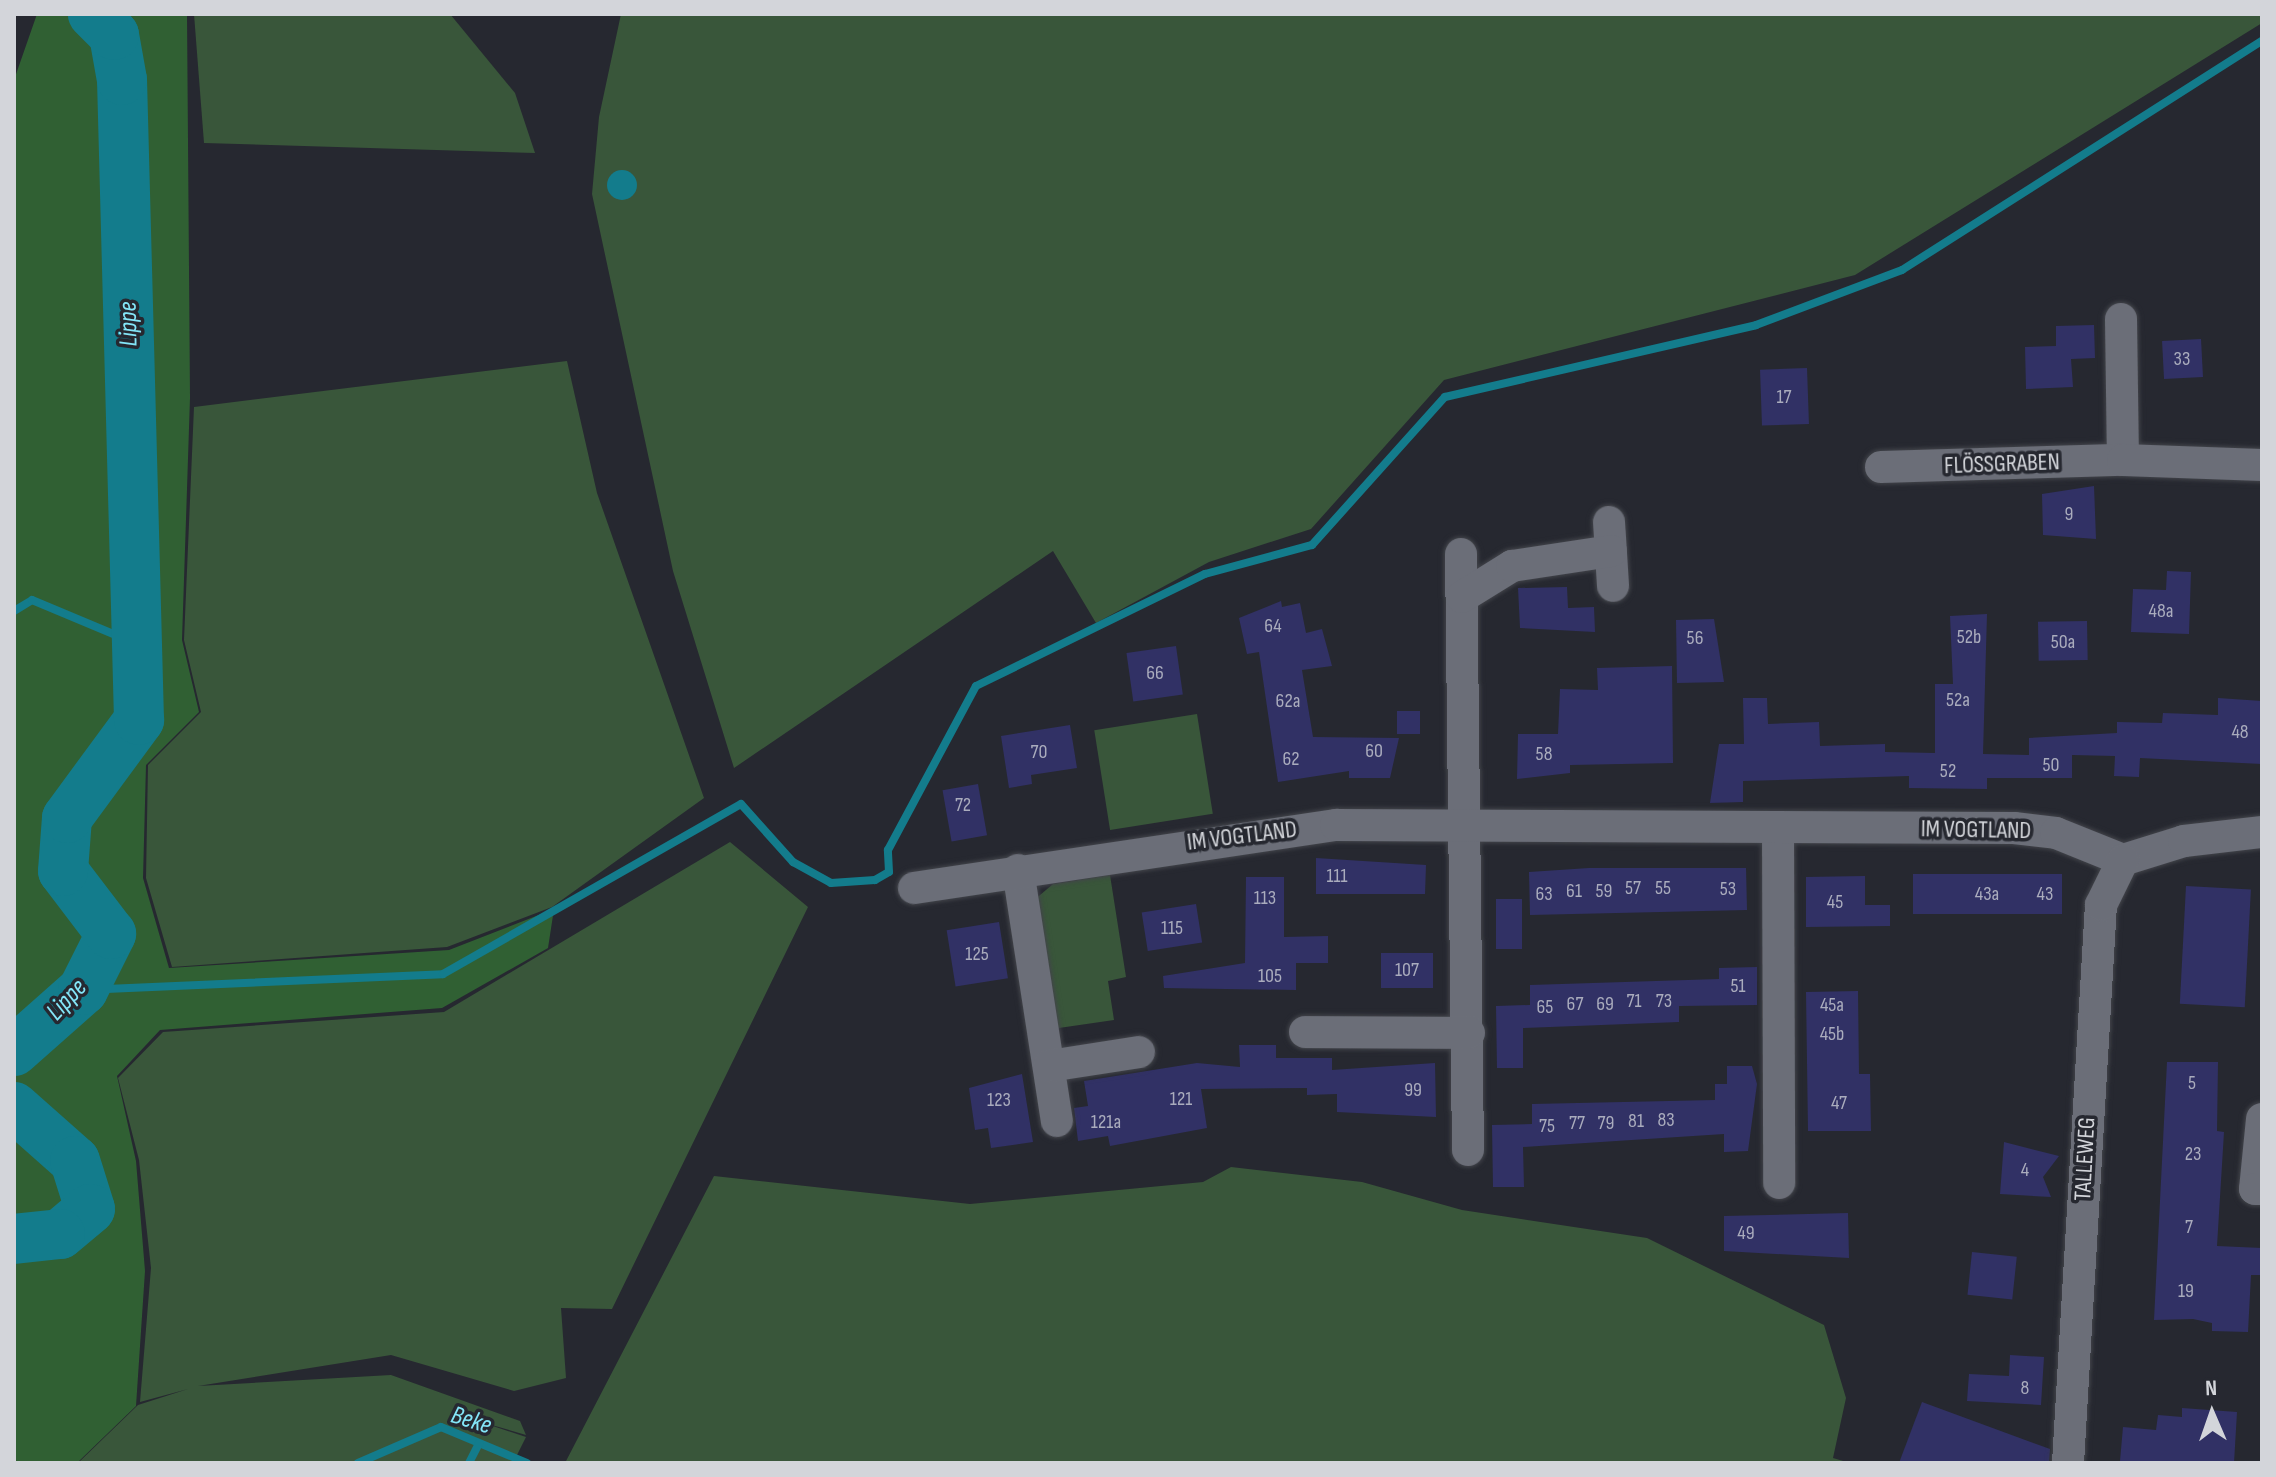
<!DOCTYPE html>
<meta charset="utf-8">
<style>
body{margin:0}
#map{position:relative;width:2276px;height:1477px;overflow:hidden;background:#262830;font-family:"Sofia Sans Condensed",sans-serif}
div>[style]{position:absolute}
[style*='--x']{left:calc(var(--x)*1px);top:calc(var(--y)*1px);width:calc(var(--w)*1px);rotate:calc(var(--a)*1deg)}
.green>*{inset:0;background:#39563a;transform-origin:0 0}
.forest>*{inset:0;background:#306033}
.water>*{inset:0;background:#137c8c}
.round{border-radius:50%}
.stream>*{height:8px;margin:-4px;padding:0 4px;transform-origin:4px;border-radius:4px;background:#137c8c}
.river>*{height:50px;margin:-25px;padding:0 25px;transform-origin:25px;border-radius:25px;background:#137c8c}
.building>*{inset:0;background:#313165;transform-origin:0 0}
.roads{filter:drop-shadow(0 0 2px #42444a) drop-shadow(0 0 2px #42444a)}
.minor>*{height:32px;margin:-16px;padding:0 16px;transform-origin:16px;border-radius:16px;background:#6b6e78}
span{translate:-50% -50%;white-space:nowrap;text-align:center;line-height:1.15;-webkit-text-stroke:7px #262830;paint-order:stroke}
.number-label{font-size:20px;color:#aaacbd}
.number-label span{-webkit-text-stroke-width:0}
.street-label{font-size:24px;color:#d3d5da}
.water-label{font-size:26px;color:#84e6f8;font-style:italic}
.frame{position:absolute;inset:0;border:16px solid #d3d5da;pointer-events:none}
.north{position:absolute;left:2172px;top:1373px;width:80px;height:80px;-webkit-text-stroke:6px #262830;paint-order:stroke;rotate:358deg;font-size:22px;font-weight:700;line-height:32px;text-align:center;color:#d3d5da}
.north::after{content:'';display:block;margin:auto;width:28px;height:36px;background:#d3d5da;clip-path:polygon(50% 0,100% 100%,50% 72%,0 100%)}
</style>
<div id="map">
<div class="green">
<i style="clip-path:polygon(194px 14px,450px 14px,515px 93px,535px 153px,204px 143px)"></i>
<i style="clip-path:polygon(621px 14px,2262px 14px,2262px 23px,1855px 275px,1444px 380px,1311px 529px,1209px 562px,1096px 623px,1053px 551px,734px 768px,673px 571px,592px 194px,599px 117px)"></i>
<i style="clip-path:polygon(567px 361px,597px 493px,704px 798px,552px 907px,447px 947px,172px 967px,146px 878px,148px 765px,201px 712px,184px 640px,194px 407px)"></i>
<i style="left:1197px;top:714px;width:101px;height:104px;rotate:81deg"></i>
<i style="clip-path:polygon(730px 842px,808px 907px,612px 1309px,561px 1308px,566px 1378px,514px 1391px,391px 1355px,198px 1386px,391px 1375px,520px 1421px,526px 1435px,478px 1421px,526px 1437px,513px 1463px,78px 1463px,138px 1405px,188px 1389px,140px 1402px,151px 1268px,139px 1160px,118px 1078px,163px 1032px,444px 1012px)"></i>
<i style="clip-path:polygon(1110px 875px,1126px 977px,1108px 981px,1114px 1020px,1052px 1029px,1033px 901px,1053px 884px)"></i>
<i style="clip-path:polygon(1231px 1167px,1362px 1182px,1462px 1210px,1647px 1238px,1824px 1325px,1846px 1398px,1833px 1458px,1850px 1463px,565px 1463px,714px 1176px,970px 1204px,1203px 1182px)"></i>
</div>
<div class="forest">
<i style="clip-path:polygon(37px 14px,187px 14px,190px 398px,182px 640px,199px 712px,146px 765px,143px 878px,169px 968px,449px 950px,554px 909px,548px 948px,442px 1008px,160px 1030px,117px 1076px,136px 1161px,145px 1271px,136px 1406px,77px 1463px,14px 1463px,14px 80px)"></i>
</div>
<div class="water">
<i class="round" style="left:607px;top:170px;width:30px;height:30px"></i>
</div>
<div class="stream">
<i style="--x:14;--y:611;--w:21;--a:-31"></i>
<i style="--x:32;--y:600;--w:114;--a:22.7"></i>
<i style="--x:83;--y:990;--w:360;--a:-2.5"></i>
<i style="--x:443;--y:974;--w:343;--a:-29.7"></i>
<i style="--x:741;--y:804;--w:78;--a:48.1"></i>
<i style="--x:793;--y:862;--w:43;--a:28.9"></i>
<i style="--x:831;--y:883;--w:44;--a:-3.9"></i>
<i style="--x:875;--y:880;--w:16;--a:-30"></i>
<i style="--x:889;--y:872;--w:22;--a:-93"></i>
<i style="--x:888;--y:850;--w:186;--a:-61.8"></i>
<i style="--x:976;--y:686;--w:255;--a:-26.1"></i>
<i style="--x:1205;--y:574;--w:111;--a:-15.2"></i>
<i style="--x:1312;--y:545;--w:199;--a:-48.1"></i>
<i style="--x:1445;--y:397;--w:319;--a:-13"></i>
<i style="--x:1756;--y:325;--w:156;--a:-20.6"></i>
<i style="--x:1902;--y:270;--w:427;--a:-32.5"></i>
<i style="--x:358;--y:1463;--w:90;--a:-23.4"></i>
<i style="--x:441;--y:1427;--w:93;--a:22.7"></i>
<i style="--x:469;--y:1463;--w:22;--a:-63"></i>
</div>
<div class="river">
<i style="--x:14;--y:1051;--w:92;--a:-41.5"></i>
<i style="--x:83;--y:990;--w:63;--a:-63.4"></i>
<i style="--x:111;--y:934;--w:79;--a:-127.3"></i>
<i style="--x:63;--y:871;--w:53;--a:-85.7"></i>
<i style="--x:67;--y:818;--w:122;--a:-53.7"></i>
<i style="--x:139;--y:720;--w:640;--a:-91.52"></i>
<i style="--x:122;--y:80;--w:46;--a:-100.1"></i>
<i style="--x:114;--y:35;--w:30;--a:-135"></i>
<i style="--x:14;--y:1107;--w:81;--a:41.5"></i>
<i style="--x:75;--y:1161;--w:50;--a:72.6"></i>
<i style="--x:90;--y:1209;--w:39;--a:140"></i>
<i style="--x:60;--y:1234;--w:46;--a:173.8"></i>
</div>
<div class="building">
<i style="clip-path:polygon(2094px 325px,2095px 358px,2071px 359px,2073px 387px,2026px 389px,2025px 347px,2056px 346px,2056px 326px)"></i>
<i style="left:2201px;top:339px;width:38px;height:39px;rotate:87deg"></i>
<i style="left:1807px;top:368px;width:56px;height:47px;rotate:88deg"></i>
<i style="clip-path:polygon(2094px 486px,2096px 539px,2043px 535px,2042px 494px)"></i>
<i style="clip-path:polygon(2167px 571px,2191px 572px,2189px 634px,2131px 632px,2133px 589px,2166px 590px)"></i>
<i style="clip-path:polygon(1567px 587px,1568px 608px,1594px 607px,1595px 632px,1520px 628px,1518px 588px)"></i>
<i style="clip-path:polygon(1281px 601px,1282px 607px,1300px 603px,1306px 633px,1322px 629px,1332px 666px,1302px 670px,1313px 737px,1399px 738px,1390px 778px,1349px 778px,1349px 771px,1278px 782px,1259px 652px,1247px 654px,1239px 618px)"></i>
<i style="clip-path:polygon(1987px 614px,1983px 754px,2029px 755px,2029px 738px,2117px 733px,2117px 722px,2162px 723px,2163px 713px,2218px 715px,2218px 698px,2262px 701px,2262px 764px,2140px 758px,2139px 777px,2114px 776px,2115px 756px,2072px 755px,2072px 778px,1987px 778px,1987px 789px,1909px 788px,1909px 776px,1743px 781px,1743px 802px,1710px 803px,1719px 744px,1744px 744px,1743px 698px,1767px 698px,1768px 724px,1819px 722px,1820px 746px,1885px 744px,1885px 752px,1935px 753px,1935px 684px,1953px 684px,1950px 616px)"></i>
<i style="clip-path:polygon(1714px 619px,1724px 682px,1677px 683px,1676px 620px)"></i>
<i style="left:2087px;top:621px;width:39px;height:49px;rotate:89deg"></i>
<i style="left:1176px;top:646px;width:49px;height:50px;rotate:82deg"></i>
<i style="clip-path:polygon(1672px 666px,1673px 763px,1570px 765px,1570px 773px,1517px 779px,1518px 734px,1558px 734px,1560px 689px,1598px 690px,1597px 668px)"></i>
<i style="left:1397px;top:711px;width:23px;height:23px"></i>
<i style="clip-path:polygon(1070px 725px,1077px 768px,1031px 775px,1032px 784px,1009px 788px,1001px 736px)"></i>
<i style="left:978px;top:784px;width:52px;height:36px;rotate:80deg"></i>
<i style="clip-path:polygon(1316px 858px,1426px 865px,1425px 894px,1316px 894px)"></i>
<i style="clip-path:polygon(1589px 868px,1746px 868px,1747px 910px,1530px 915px,1529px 872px)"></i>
<i style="left:2062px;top:874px;width:40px;height:149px;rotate:90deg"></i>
<i style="clip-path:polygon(1865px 876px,1865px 905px,1890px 905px,1890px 926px,1806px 927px,1806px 877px)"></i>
<i style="clip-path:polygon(1246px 877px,1284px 877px,1284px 937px,1328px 936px,1328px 963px,1296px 963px,1296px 990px,1164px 988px,1163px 976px,1245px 963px)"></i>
<i style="left:2186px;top:886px;width:65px;height:118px;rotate:3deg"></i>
<i style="left:1496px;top:899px;width:26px;height:50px"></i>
<i style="left:1196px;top:904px;width:39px;height:55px;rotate:81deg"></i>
<i style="left:999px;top:922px;width:57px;height:53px;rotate:81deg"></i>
<i style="left:1381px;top:953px;width:52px;height:35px"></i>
<i style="clip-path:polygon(1757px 967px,1757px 1005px,1679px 1006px,1679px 1022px,1523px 1028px,1523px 1068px,1497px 1068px,1496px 1006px,1530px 1005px,1530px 985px,1719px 979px,1719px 968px)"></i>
<i style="clip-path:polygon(1858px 991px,1859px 1074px,1870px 1074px,1871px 1131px,1808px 1131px,1806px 992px)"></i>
<i style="clip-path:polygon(1239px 1045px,1276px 1045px,1276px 1058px,1332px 1058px,1332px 1070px,1435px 1063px,1436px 1117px,1337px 1112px,1337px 1094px,1307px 1095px,1307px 1088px,1201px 1089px,1207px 1128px,1110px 1146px,1108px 1136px,1078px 1141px,1074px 1108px,1088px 1106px,1084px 1081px,1197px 1063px,1240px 1067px)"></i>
<i style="clip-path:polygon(2167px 1062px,2218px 1062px,2217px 1131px,2224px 1132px,2217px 1246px,2262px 1248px,2262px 1275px,2251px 1275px,2248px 1332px,2212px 1331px,2212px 1323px,2193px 1319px,2154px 1320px)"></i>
<i style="clip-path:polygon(1727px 1066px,1752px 1066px,1757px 1084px,1748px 1151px,1724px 1152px,1724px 1134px,1523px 1147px,1524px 1187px,1493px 1187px,1492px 1125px,1532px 1124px,1532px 1104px,1715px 1100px,1715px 1084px,1727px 1084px)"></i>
<i style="clip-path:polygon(1022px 1074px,1033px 1142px,991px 1148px,988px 1128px,975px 1130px,969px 1088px)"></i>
<i style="clip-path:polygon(2004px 1142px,2059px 1156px,2043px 1177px,2051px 1197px,2000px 1194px)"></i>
<i style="clip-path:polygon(1848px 1213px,1849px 1258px,1724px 1251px,1724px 1216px)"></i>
<i style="left:1972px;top:1252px;width:45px;height:43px;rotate:6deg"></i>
<i style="clip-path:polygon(2010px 1355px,2044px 1357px,2041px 1405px,1967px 1401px,1969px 1374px,2009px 1376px)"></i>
<i style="clip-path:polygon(1922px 1402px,2050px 1449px,2049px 1463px,1899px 1463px)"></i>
<i style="clip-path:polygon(2182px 1408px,2237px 1412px,2234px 1463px,2120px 1461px,2123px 1427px,2156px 1430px,2158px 1415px,2182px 1417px)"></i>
</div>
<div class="roads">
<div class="minor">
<i style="--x:2121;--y:319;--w:141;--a:89.2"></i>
<i style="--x:1881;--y:467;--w:242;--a:-1.7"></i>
<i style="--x:2123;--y:460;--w:139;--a:2.1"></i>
<i style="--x:1609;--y:522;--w:64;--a:86.4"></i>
<i style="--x:1461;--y:554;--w:596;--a:89.33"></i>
<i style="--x:1462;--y:597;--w:59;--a:-31.8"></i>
<i style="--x:1512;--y:566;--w:100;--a:-8.6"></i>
<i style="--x:1778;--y:829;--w:354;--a:89.8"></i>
<i style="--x:1018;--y:870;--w:254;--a:81.2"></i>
<i style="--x:914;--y:888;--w:427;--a:-8.5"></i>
<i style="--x:1336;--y:825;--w:678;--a:0.25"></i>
<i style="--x:2014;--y:828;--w:42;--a:6.8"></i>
<i style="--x:2056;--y:833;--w:72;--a:21.9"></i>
<i style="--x:2123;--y:860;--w:64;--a:-17.3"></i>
<i style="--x:2184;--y:841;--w:79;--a:-6.6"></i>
<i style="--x:1305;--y:1032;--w:164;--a:0.3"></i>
<i style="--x:1049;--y:1066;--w:91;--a:-8.8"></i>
<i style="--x:2262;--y:1119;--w:70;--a:95.7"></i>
<i style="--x:2255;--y:1189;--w:7;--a:0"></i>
<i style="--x:2068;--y:1463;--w:559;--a:-86.62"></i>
<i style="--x:2101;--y:905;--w:50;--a:-63.9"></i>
</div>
</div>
<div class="number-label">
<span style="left:2182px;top:359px">33</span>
<span style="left:1784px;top:397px">17</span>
<span style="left:2069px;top:514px">9</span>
<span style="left:2161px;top:611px">48a</span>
<span style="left:1273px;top:626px">64</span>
<span style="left:1969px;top:637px">52b</span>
<span style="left:1695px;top:638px">56</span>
<span style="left:2063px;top:642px">50a</span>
<span style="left:1155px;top:673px">66</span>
<span style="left:1958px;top:700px">52a</span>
<span style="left:1288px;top:701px">62a</span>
<span style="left:2240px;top:732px">48</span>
<span style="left:1374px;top:751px">60</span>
<span style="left:1039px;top:752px">70</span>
<span style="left:1544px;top:754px">58</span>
<span style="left:1291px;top:759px">62</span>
<span style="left:2051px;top:765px">50</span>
<span style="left:1948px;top:771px">52</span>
<span style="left:963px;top:805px">72</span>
<span style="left:1337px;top:876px">111</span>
<span style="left:1633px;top:888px">57</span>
<span style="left:1663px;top:888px">55</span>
<span style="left:1728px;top:889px">53</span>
<span style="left:1574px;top:891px">61</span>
<span style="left:1604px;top:891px">59</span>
<span style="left:1544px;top:894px">63</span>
<span style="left:1987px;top:894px">43a</span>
<span style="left:2045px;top:894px">43</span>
<span style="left:1265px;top:898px">113</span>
<span style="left:1835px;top:902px">45</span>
<span style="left:1172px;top:928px">115</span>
<span style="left:977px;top:954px">125</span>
<span style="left:1407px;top:970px">107</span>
<span style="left:1270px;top:976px">105</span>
<span style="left:1738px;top:986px">51</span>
<span style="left:1634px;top:1001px">71</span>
<span style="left:1664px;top:1001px">73</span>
<span style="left:1575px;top:1004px">67</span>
<span style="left:1605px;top:1004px">69</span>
<span style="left:1832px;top:1005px">45a</span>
<span style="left:1545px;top:1007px">65</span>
<span style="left:1832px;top:1034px">45b</span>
<span style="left:2192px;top:1083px">5</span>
<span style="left:1413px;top:1090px">99</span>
<span style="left:1181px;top:1099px">121</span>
<span style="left:999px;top:1100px">123</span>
<span style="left:1839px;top:1103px">47</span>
<span style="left:1666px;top:1120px">83</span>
<span style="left:1636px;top:1121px">81</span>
<span style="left:1106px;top:1122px">121a</span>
<span style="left:1577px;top:1123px">77</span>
<span style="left:1606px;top:1123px">79</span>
<span style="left:1547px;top:1126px">75</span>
<span style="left:2193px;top:1154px">23</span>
<span style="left:2025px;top:1170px">4</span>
<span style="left:2189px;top:1227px">7</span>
<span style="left:1746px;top:1233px">49</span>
<span style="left:2186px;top:1291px">19</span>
<span style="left:2025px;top:1388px">8</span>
</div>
<div class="street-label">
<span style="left:2002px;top:464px;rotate:-2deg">FLÖSSGRABEN</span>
<span style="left:1976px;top:830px;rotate:1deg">IM VOGTLAND</span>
<span style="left:1242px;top:836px;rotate:-7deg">IM VOGTLAND</span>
<span style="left:2085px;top:1159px;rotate:-87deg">TALLEWEG</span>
</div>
<div class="water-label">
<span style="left:129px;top:324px;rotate:-91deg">Lippe</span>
<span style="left:67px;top:1000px;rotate:-47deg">Lippe</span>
<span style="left:471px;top:1421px;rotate:17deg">Beke</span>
</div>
<div class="frame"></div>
<div class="north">N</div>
</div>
